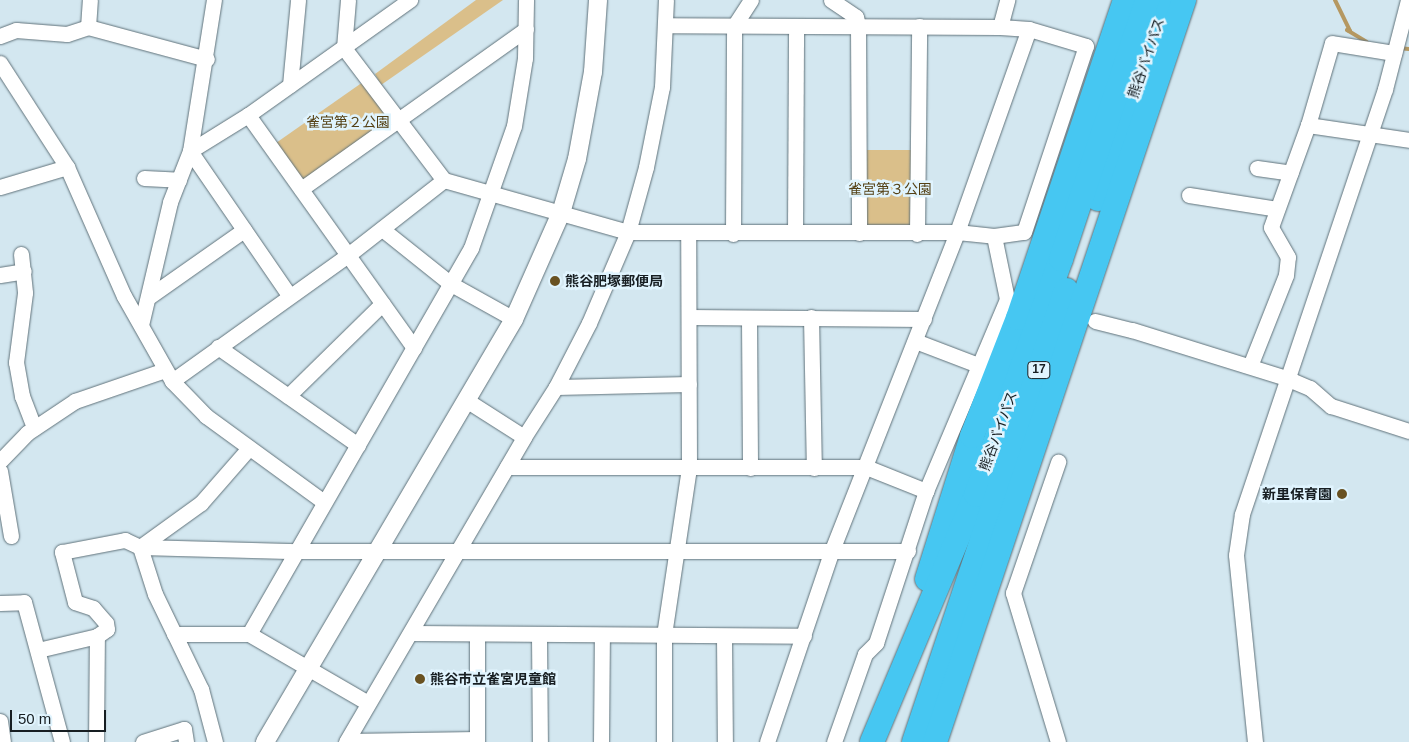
<!DOCTYPE html>
<meta charset="utf-8">
<style>
body{margin:0}
#map{position:relative;width:1409px;height:742px;overflow:hidden;background:#d3e7f0;font-family:Arial,"Noto Sans JP",sans-serif}
div>[style]{position:absolute}
[style*='--x']{left:calc(var(--x)*1px);top:calc(var(--y)*1px);width:calc(var(--w)*1px);rotate:calc(var(--a)*1deg)}
.green>*{inset:0;background:#dabf8a;transform-origin:0 0}
.stream>*{height:4px;margin:-2px;padding:0 2px;transform-origin:2px;border-radius:2px;background:#b59861}
.roads{filter:drop-shadow(0 0 1px #60727a) drop-shadow(0 0 1px #60727a)}
.minor>*{height:15px;margin:-7.5px;padding:0 7.5px;transform-origin:7.5px;border-radius:7.5px;background:#fff}
.tertiary>*{height:18px;margin:-9px;padding:0 9px;transform-origin:9px;border-radius:9px;background:#fff}
.trunk>*{height:24px;margin:-12px;padding:0 12px;transform-origin:12px;border-radius:12px;background:#46c7f2}
.dots>*{width:14px;height:14px;translate:-50% -50%;box-sizing:border-box;border:2px solid #e0f4fe;border-radius:50%}
span{translate:-50% -50%;white-space:nowrap;text-align:center;line-height:1.15;-webkit-text-stroke:5px #e0f4fe;paint-order:stroke}
.shield-label span{padding:1px 4px;background:#e0f4fe;border:1px solid;border-radius:4px;-webkit-text-stroke-width:0}
.shield-label{font-size:12px;color:#171e22;font-weight:700}
.street-label{font-size:14px;color:#171e22}
.park-label{font-size:14px;color:#544014}
.poi-label{font-size:14px;color:#171e22;font-weight:700}
.left{translate:0 -50%;text-align:left}
.right{translate:-100% -50%;text-align:right}
.scale{position:absolute;left:10px;top:710px;width:96px;height:22px;box-sizing:border-box;border:2px solid #171e22;border-top:0;padding-left:6px;font-size:15px;line-height:18px;white-space:nowrap;color:#171e22;-webkit-text-stroke:4px #e0f4fe;paint-order:stroke}
</style>
<div id="map">
<div class="green">
<i style="clip-path:polygon(476px 0,503px 0,381px 85px,375px 74px)"></i>
<i style="left:363px;top:82px;width:47px;height:108px;rotate:55deg"></i>
<i style="left:918px;top:150px;width:80px;height:56px;rotate:90deg"></i>
</div>
<div class="stream">
<i style="--x:1335;--y:0;--w:34;--a:64"></i>
<i style="--x:1350;--y:31;--w:3;--a:-162"></i>
<i style="--x:1347;--y:30;--w:23;--a:31"></i>
<i style="--x:1398;--y:48;--w:11;--a:5"></i>
</div>
<div class="roads">
<div class="minor">
<i style="--x:348;--y:0;--w:48;--a:94.8"></i>
<i style="--x:344;--y:48;--w:166;--a:52.9"></i>
<i style="--x:444;--y:180;--w:191;--a:15.8"></i>
<i style="--x:628;--y:232;--w:329;--a:0"></i>
<i style="--x:957;--y:232;--w:37;--a:6"></i>
<i style="--x:994;--y:236;--w:30;--a:-8"></i>
<i style="--x:1024;--y:232;--w:196;--a:-71.6"></i>
<i style="--x:1086;--y:46;--w:59;--a:-163.4"></i>
<i style="--x:1029;--y:29;--w:29;--a:-176"></i>
<i style="--x:1000;--y:27;--w:334;--a:-179.7"></i>
<i style="--x:831;--y:0;--w:30;--a:34"></i>
<i style="--x:856;--y:17;--w:8;--a:76"></i>
<i style="--x:858;--y:25;--w:208;--a:89.7"></i>
<i style="--x:88;--y:27;--w:123;--a:15.1"></i>
<i style="--x:1000;--y:27;--w:28;--a:-75"></i>
<i style="--x:0;--y:36;--w:17;--a:-21"></i>
<i style="--x:16;--y:30;--w:51;--a:4.5"></i>
<i style="--x:67;--y:34;--w:22;--a:-18"></i>
<i style="--x:88;--y:27;--w:27;--a:-86"></i>
<i style="--x:0;--y:63;--w:124;--a:57.2"></i>
<i style="--x:67;--y:167;--w:141;--a:66.2"></i>
<i style="--x:124;--y:296;--w:98;--a:60.5"></i>
<i style="--x:172;--y:381;--w:49;--a:45.8"></i>
<i style="--x:206;--y:416;--w:146;--a:36.1"></i>
<i style="--x:290;--y:85;--w:85;--a:-84.6"></i>
<i style="--x:248;--y:115;--w:286;--a:54.5"></i>
<i style="--x:1308;--y:125;--w:102;--a:8.4"></i>
<i style="--x:190;--y:151;--w:68;--a:-31.8"></i>
<i style="--x:248;--y:115;--w:199;--a:-35.4"></i>
<i style="--x:190;--y:151;--w:175;--a:55.5"></i>
<i style="--x:1257;--y:168;--w:34;--a:8"></i>
<i style="--x:144;--y:178;--w:35;--a:3"></i>
<i style="--x:0;--y:187;--w:70;--a:-16.6"></i>
<i style="--x:301;--y:189;--w:276;--a:-35.4"></i>
<i style="--x:1189;--y:195;--w:89;--a:9"></i>
<i style="--x:382;--y:229;--w:88;--a:38.6"></i>
<i style="--x:451;--y:284;--w:72;--a:29.1"></i>
<i style="--x:795;--y:232;--w:206;--a:-89.7"></i>
<i style="--x:733;--y:234;--w:208;--a:-89.7"></i>
<i style="--x:734;--y:26;--w:31;--a:-57"></i>
<i style="--x:917;--y:234;--w:208;--a:-89.4"></i>
<i style="--x:21;--y:254;--w:39;--a:84"></i>
<i style="--x:25;--y:293;--w:70;--a:97.4"></i>
<i style="--x:16;--y:362;--w:35;--a:80"></i>
<i style="--x:22;--y:396;--w:34;--a:69"></i>
<i style="--x:0;--y:275;--w:24;--a:-9"></i>
<i style="--x:150;--y:296;--w:115;--a:-35.1"></i>
<i style="--x:689;--y:317;--w:235;--a:0.5"></i>
<i style="--x:811;--y:317;--w:151;--a:88.9"></i>
<i style="--x:749;--y:319;--w:149;--a:89.6"></i>
<i style="--x:1095;--y:321;--w:38;--a:14"></i>
<i style="--x:1132;--y:330;--w:161;--a:17.3"></i>
<i style="--x:1286;--y:378;--w:26;--a:23"></i>
<i style="--x:1310;--y:388;--w:28;--a:41"></i>
<i style="--x:1331;--y:406;--w:82;--a:17.8"></i>
<i style="--x:141;--y:325;--w:126;--a:-76.7"></i>
<i style="--x:170;--y:202;--w:55;--a:-68.6"></i>
<i style="--x:190;--y:151;--w:153;--a:-81"></i>
<i style="--x:915;--y:341;--w:67;--a:20.9"></i>
<i style="--x:218;--y:347;--w:171;--a:35"></i>
<i style="--x:1250;--y:366;--w:98;--a:-68.4"></i>
<i style="--x:1286;--y:275;--w:18;--a:-84"></i>
<i style="--x:1288;--y:257;--w:34;--a:-120"></i>
<i style="--x:1271;--y:227;--w:109;--a:-70.1"></i>
<i style="--x:1308;--y:125;--w:85;--a:-73.7"></i>
<i style="--x:1332;--y:43;--w:63;--a:9.2"></i>
<i style="--x:172;--y:381;--w:216;--a:-35.6"></i>
<i style="--x:348;--y:255;--w:122;--a:-38"></i>
<i style="--x:556;--y:387;--w:133;--a:-1.3"></i>
<i style="--x:288;--y:396;--w:132;--a:-44.4"></i>
<i style="--x:524;--y:437;--w:59;--a:-57.4"></i>
<i style="--x:556;--y:387;--w:72;--a:-62.7"></i>
<i style="--x:589;--y:323;--w:99;--a:-66.8"></i>
<i style="--x:628;--y:232;--w:67;--a:-74.5"></i>
<i style="--x:646;--y:167;--w:82;--a:-78.7"></i>
<i style="--x:662;--y:87;--w:87;--a:-87.4"></i>
<i style="--x:0;--y:461;--w:39;--a:-46"></i>
<i style="--x:27;--y:433;--w:58;--a:-33.7"></i>
<i style="--x:75;--y:401;--w:95;--a:-19"></i>
<i style="--x:507;--y:467;--w:359;--a:0"></i>
<i style="--x:866;--y:467;--w:65;--a:21.8"></i>
<i style="--x:0;--y:471;--w:66;--a:80.4"></i>
<i style="--x:140;--y:547;--w:49;--a:72.3"></i>
<i style="--x:155;--y:594;--w:106;--a:64.2"></i>
<i style="--x:201;--y:689;--w:55;--a:75.2"></i>
<i style="--x:140;--y:547;--w:75;--a:-35.8"></i>
<i style="--x:201;--y:503;--w:73;--a:-48.9"></i>
<i style="--x:0;--y:603;--w:24;--a:-2"></i>
<i style="--x:24;--y:602;--w:145;--a:74.8"></i>
<i style="--x:411;--y:633;--w:393;--a:0.4"></i>
<i style="--x:174;--y:634;--w:75;--a:0"></i>
<i style="--x:539;--y:636;--w:106;--a:89.5"></i>
<i style="--x:724;--y:637;--w:105;--a:89.5"></i>
<i style="--x:38;--y:650;--w:61;--a:-13.3"></i>
<i style="--x:368;--y:703;--w:138;--a:-149.9"></i>
<i style="--x:249;--y:634;--w:445;--a:-60.1"></i>
<i style="--x:471;--y:248;--w:129;--a:-70.6"></i>
<i style="--x:514;--y:126;--w:69;--a:-80.8"></i>
<i style="--x:525;--y:58;--w:58;--a:-89"></i>
<i style="--x:0;--y:721;--w:21;--a:82"></i>
<i style="--x:347;--y:741;--w:130;--a:-0.9"></i>
<i style="--x:96;--y:742;--w:106;--a:-89.5"></i>
<i style="--x:97;--y:636;--w:12;--a:-35"></i>
<i style="--x:107;--y:629;--w:6;--a:-99"></i>
<i style="--x:106;--y:623;--w:20;--a:-131"></i>
<i style="--x:93;--y:608;--w:19;--a:-162"></i>
<i style="--x:75;--y:602;--w:52;--a:-104.6"></i>
<i style="--x:62;--y:552;--w:64;--a:-10.8"></i>
<i style="--x:125;--y:540;--w:17;--a:25"></i>
<i style="--x:140;--y:547;--w:158;--a:1.5"></i>
<i style="--x:298;--y:551;--w:610;--a:0"></i>
<i style="--x:143;--y:742;--w:43;--a:-17.6"></i>
<i style="--x:184;--y:729;--w:13;--a:81"></i>
<i style="--x:346;--y:742;--w:353;--a:-59.7"></i>
<i style="--x:524;--y:437;--w:69;--a:-147.5"></i>
<i style="--x:477;--y:742;--w:107;--a:-90"></i>
<i style="--x:601;--y:742;--w:106;--a:-89.5"></i>
<i style="--x:664;--y:742;--w:107;--a:-90"></i>
<i style="--x:664;--y:635;--w:170;--a:-81.5"></i>
<i style="--x:689;--y:467;--w:233;--a:-90.2"></i>
<i style="--x:767;--y:742;--w:203;--a:-71.3"></i>
<i style="--x:832;--y:550;--w:342;--a:-68.5"></i>
<i style="--x:957;--y:232;--w:215;--a:-70.5"></i>
<i style="--x:834;--y:742;--w:93;--a:-70.6"></i>
<i style="--x:865;--y:654;--w:16;--a:-45"></i>
<i style="--x:876;--y:643;--w:160;--a:-71.8"></i>
<i style="--x:926;--y:491;--w:208;--a:-67.1"></i>
<i style="--x:1007;--y:299;--w:64;--a:-101.7"></i>
<i style="--x:1058;--y:742;--w:156;--a:-106.8"></i>
<i style="--x:1013;--y:593;--w:139;--a:-71"></i>
<i style="--x:1255;--y:742;--w:188;--a:-95.8"></i>
<i style="--x:1236;--y:555;--w:41;--a:-81.7"></i>
<i style="--x:1242;--y:514;--w:448;--a:-71.4"></i>
<i style="--x:1385;--y:89;--w:92;--a:-75.5"></i>
</div>
<div class="tertiary">
<i style="--x:265;--y:742;--w:491;--a:-59.5"></i>
<i style="--x:514;--y:319;--w:116;--a:-66.1"></i>
<i style="--x:561;--y:213;--w:56;--a:-73.5"></i>
<i style="--x:577;--y:159;--w:88;--a:-79.6"></i>
<i style="--x:593;--y:72;--w:72;--a:-86"></i>
</div>
<div class="trunk">
<i style="--x:1098;--y:199;--w:211;--a:-70.9"></i>
<i style="--x:927;--y:579;--w:150;--a:-72.5"></i>
<i style="--x:972;--y:436;--w:127;--a:-68.7"></i>
<i style="--x:1018;--y:318;--w:336;--a:-71.4"></i>
<i style="--x:872;--y:742;--w:268;--a:-67.2"></i>
<i style="--x:976;--y:495;--w:251;--a:-70.2"></i>
<i style="--x:1061;--y:259;--w:273;--a:-71.6"></i>
<i style="--x:914;--y:742;--w:477;--a:-71.4"></i>
<i style="--x:935;--y:742;--w:783;--a:-71.45"></i>
</div>
</div>
<div class="dots">
<i style="left:555px;top:281px;background:#695222"></i>
<i style="left:1342px;top:494px;background:#695222"></i>
<i style="left:420px;top:679px;background:#695222"></i>
</div>
<div class="shield-label">
<span style="left:1039px;top:370px">17</span>
</div>
<div class="street-label">
<span style="left:1146px;top:58px;rotate:-71deg">熊谷バイパス</span>
<span style="left:998px;top:431px;rotate:-70deg">熊谷バイパス</span>
</div>
<div class="park-label">
<span style="left:348px;top:122px">雀宮第２公園</span>
<span style="left:890px;top:189px">雀宮第３公園</span>
</div>
<div class="poi-label">
<span class="left" style="left:565px;top:281px">熊谷肥塚郵便局</span>
<span class="right" style="left:1332px;top:494px">新里保育園</span>
<span class="left" style="left:430px;top:679px">熊谷市立雀宮児童館</span>
</div>
<div class="scale">50 m</div>
</div>
